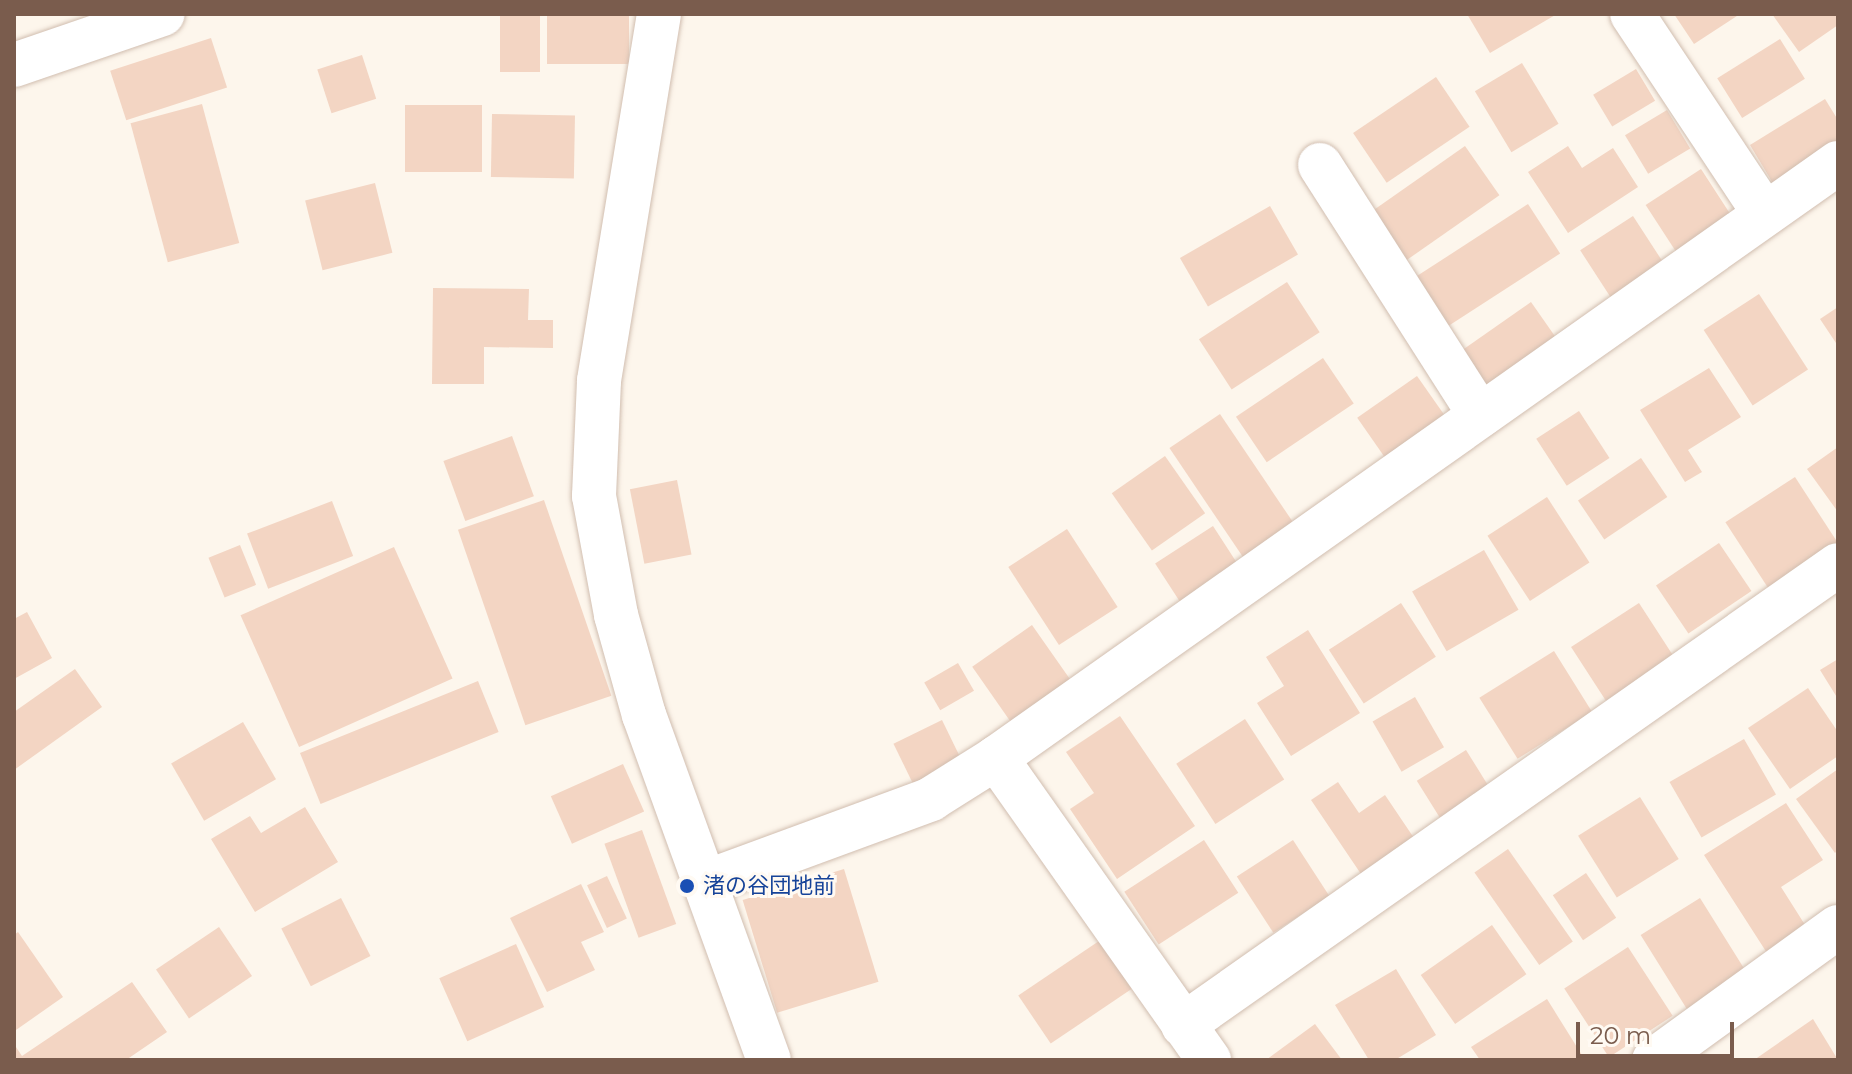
<!DOCTYPE html>
<meta charset="utf-8">
<style>
body{margin:0}
#map{position:relative;width:1852px;height:1074px;overflow:hidden;background:#fdf6ec;font-family:Montserrat,"Noto Sans JP",sans-serif}
div>[style]{position:absolute}
[style*='--x']{left:calc(var(--x)*1px);top:calc(var(--y)*1px);width:calc(var(--w)*1px);rotate:calc(var(--a)*1deg)}
.building>*{inset:0;background:#f3d5c3;transform-origin:0 0}
.roads{filter:drop-shadow(0 0 2px #d1beb0) drop-shadow(0 0 2px #d1beb0)}
.street>*{height:44px;margin:-22px;padding:0 22px;transform-origin:22px;border-radius:22px;background:#fff}
.dots>*{width:22px;height:22px;translate:-50% -50%;box-sizing:border-box;border:4px solid #fffaf3;border-radius:50%}
span{translate:-50% -50%;white-space:nowrap;text-align:center;line-height:1.15;-webkit-text-stroke:6px #fffaf3;paint-order:stroke}
.transit-label{font-size:22px;color:#164399}
.left{translate:0 -50%;text-align:left}
.frame{position:absolute;inset:0;border:16px solid #7a5c4d;pointer-events:none}
.scale{position:absolute;left:1576px;top:1022px;width:158px;height:36px;box-sizing:border-box;border:4px solid #7a5c4d;border-top:0;padding-left:10px;font-size:24px;line-height:28px;white-space:nowrap;color:#7a5c4d;-webkit-text-stroke:6px #fffaf3;paint-order:stroke}
</style>
<div id="map">
<div class="building">
<i style="left:500px;top:14px;width:40px;height:58px"></i>
<i style="left:547px;top:14px;width:82px;height:50px"></i>
<i style="clip-path:polygon(1467px 14px,1557px 14px,1490px 53px)"></i>
<i style="clip-path:polygon(1674px 14px,1740px 14px,1694px 44px)"></i>
<i style="clip-path:polygon(1772px 14px,1838px 14px,1838px 25px,1799px 52px)"></i>
<i style="left:211px;top:38px;width:52px;height:106px;rotate:72deg"></i>
<i style="left:1780px;top:39px;width:47px;height:74px;rotate:58deg"></i>
<i style="left:362px;top:55px;width:46px;height:47px;rotate:72deg"></i>
<i style="left:1522px;top:63px;width:71px;height:55px;rotate:59deg"></i>
<i style="left:1636px;top:69px;width:37px;height:50px;rotate:59deg"></i>
<i style="left:1436px;top:77px;width:60px;height:100px;rotate:56deg"></i>
<i style="clip-path:polygon(1825px 99px,1838px 120px,1838px 146px,1774px 185px,1750px 145px)"></i>
<i style="left:202px;top:104px;width:144px;height:74px;rotate:75deg"></i>
<i style="left:405px;top:105px;width:77px;height:67px"></i>
<i style="left:1667px;top:110px;width:45px;height:49px;rotate:59deg"></i>
<i style="left:492px;top:114px;width:83px;height:63px;rotate:1deg"></i>
<i style="left:1465px;top:146px;width:60px;height:114px;rotate:55deg"></i>
<i style="clip-path:polygon(1568px 146px,1582px 168px,1613px 148px,1638px 187px,1568px 233px,1528px 172px)"></i>
<i style="left:1701px;top:169px;width:67px;height:66px;rotate:57deg"></i>
<i style="left:375px;top:183px;width:72px;height:72px;rotate:76deg"></i>
<i style="left:1528px;top:204px;width:59px;height:137px;rotate:57deg"></i>
<i style="left:1270px;top:206px;width:56px;height:104px;rotate:60deg"></i>
<i style="left:1633px;top:216px;width:66px;height:63px;rotate:57deg"></i>
<i style="left:1287px;top:282px;width:60px;height:105px;rotate:57deg"></i>
<i style="clip-path:polygon(433px 288px,529px 289px,528px 320px,553px 320px,553px 348px,484px 347px,484px 384px,432px 384px)"></i>
<i style="left:1759px;top:294px;width:90px;height:66px;rotate:57deg"></i>
<i style="left:1531px;top:302px;width:47px;height:85px;rotate:55deg"></i>
<i style="clip-path:polygon(1838px 307px,1838px 346px,1820px 319px)"></i>
<i style="left:1323px;top:358px;width:55px;height:105px;rotate:56deg"></i>
<i style="clip-path:polygon(1709px 368px,1741px 417px,1688px 450px,1702px 472px,1685px 482px,1640px 410px)"></i>
<i style="left:1417px;top:376px;width:59px;height:73px;rotate:55deg"></i>
<i style="left:1579px;top:411px;width:56px;height:51px;rotate:57deg"></i>
<i style="left:1220px;top:414px;width:136px;height:61px;rotate:56deg"></i>
<i style="left:512px;top:436px;width:64px;height:73px;rotate:70deg"></i>
<i style="clip-path:polygon(1838px 447px,1838px 512px,1807px 469px)"></i>
<i style="left:1165px;top:456px;width:70px;height:65px;rotate:55deg"></i>
<i style="left:1641px;top:458px;width:47px;height:76px;rotate:56deg"></i>
<i style="left:1795px;top:477px;width:80px;height:83px;rotate:57deg"></i>
<i style="left:677px;top:480px;width:76px;height:48px;rotate:79deg"></i>
<i style="left:1547px;top:497px;width:78px;height:71px;rotate:57deg"></i>
<i style="left:544px;top:500px;width:207px;height:91px;rotate:71deg"></i>
<i style="left:332px;top:501px;width:59px;height:91px;rotate:69deg"></i>
<i style="left:1213px;top:526px;width:50px;height:69px;rotate:57deg"></i>
<i style="left:1067px;top:529px;width:93px;height:70px;rotate:57deg"></i>
<i style="left:1719px;top:543px;width:58px;height:76px;rotate:56deg"></i>
<i style="left:240px;top:545px;width:43px;height:34px;rotate:68deg"></i>
<i style="left:394px;top:547px;width:144px;height:168px;rotate:66deg"></i>
<i style="left:1484px;top:550px;width:69px;height:83px;rotate:60deg"></i>
<i style="left:1401px;top:603px;width:64px;height:86px;rotate:57deg"></i>
<i style="left:1639px;top:603px;width:64px;height:81px;rotate:57deg"></i>
<i style="clip-path:polygon(27px 612px,52px 658px,14px 679px,14px 619px)"></i>
<i style="left:1032px;top:625px;width:70px;height:73px;rotate:55deg"></i>
<i style="clip-path:polygon(1308px 630px,1360px 713px,1291px 756px,1257px 703px,1284px 686px,1266px 657px)"></i>
<i style="left:1554px;top:651px;width:72px;height:88px;rotate:58deg"></i>
<i style="clip-path:polygon(1838px 659px,1838px 699px,1820px 670px)"></i>
<i style="left:958px;top:663px;width:32px;height:39px;rotate:60deg"></i>
<i style="clip-path:polygon(75px 669px,102px 707px,14px 770px,14px 712px)"></i>
<i style="left:478px;top:681px;width:55px;height:192px;rotate:68deg"></i>
<i style="clip-path:polygon(1808px 688px,1838px 732px,1838px 756px,1790px 789px,1748px 728px)"></i>
<i style="left:1415px;top:697px;width:58px;height:49px;rotate:60deg"></i>
<i style="clip-path:polygon(1120px 716px,1195px 826px,1117px 879px,1070px 809px,1094px 793px,1066px 752px)"></i>
<i style="left:1245px;top:719px;width:72px;height:82px;rotate:57deg"></i>
<i style="left:942px;top:720px;width:51px;height:54px;rotate:64deg"></i>
<i style="left:243px;top:722px;width:66px;height:83px;rotate:60deg"></i>
<i style="left:1744px;top:739px;width:64px;height:86px;rotate:60deg"></i>
<i style="left:1466px;top:750px;width:55px;height:58px;rotate:58deg"></i>
<i style="left:623px;top:764px;width:52px;height:79px;rotate:66deg"></i>
<i style="clip-path:polygon(1838px 769px,1838px 850px,1835px 853px,1796px 799px)"></i>
<i style="clip-path:polygon(1338px 782px,1359px 813px,1385px 795px,1416px 841px,1363px 877px,1311px 800px)"></i>
<i style="left:1640px;top:797px;width:73px;height:73px;rotate:58deg"></i>
<i style="clip-path:polygon(1786px 803px,1823px 860px,1781px 887px,1807px 928px,1767px 953px,1704px 855px)"></i>
<i style="clip-path:polygon(305px 807px,338px 862px,255px 912px,211px 839px,250px 816px,261px 833px)"></i>
<i style="left:642px;top:830px;width:100px;height:40px;rotate:70deg"></i>
<i style="left:1204px;top:840px;width:63px;height:95px;rotate:57deg"></i>
<i style="left:1293px;top:840px;width:67px;height:67px;rotate:57deg"></i>
<i style="left:1508px;top:849px;width:113px;height:41px;rotate:55deg"></i>
<i style="left:844px;top:869px;width:118px;height:106px;rotate:73deg"></i>
<i style="left:1586px;top:873px;width:54px;height:40px;rotate:56deg"></i>
<i style="left:607px;top:876px;width:47px;height:22px;rotate:65deg"></i>
<i style="clip-path:polygon(581px 884px,604px 932px,581px 942px,595px 970px,547px 992px,510px 918px)"></i>
<i style="left:341px;top:898px;width:65px;height:67px;rotate:63deg"></i>
<i style="left:1700px;top:898px;width:89px;height:70px;rotate:58deg"></i>
<i style="left:1492px;top:925px;width:60px;height:87px;rotate:55deg"></i>
<i style="left:219px;top:927px;width:59px;height:76px;rotate:56deg"></i>
<i style="clip-path:polygon(18px 932px,63px 997px,16px 1030px,14px 935px)"></i>
<i style="left:1102px;top:939px;width:58px;height:101px;rotate:56deg"></i>
<i style="left:516px;top:944px;width:69px;height:84px;rotate:66deg"></i>
<i style="left:1628px;top:947px;width:82px;height:76px;rotate:57deg"></i>
<i style="clip-path:polygon(1396px 969px,1436px 1035px,1395px 1060px,1369px 1060px,1335px 1005px)"></i>
<i style="clip-path:polygon(132px 982px,167px 1032px,126px 1060px,14px 1060px,14px 1044px,22px 1056px)"></i>
<i style="clip-path:polygon(1547px 999px,1585px 1060px,1480px 1060px,1471px 1047px)"></i>
<i style="clip-path:polygon(1813px 1019px,1838px 1060px,1754px 1060px)"></i>
<i style="clip-path:polygon(1315px 1024px,1342px 1060px,1266px 1060px)"></i>
</div>
<div class="roads">
<div class="street">
<i style="--x:659;--y:14;--w:372;--a:99.3"></i>
<i style="--x:599;--y:381;--w:115;--a:92.5"></i>
<i style="--x:594;--y:496;--w:121;--a:79.5"></i>
<i style="--x:616;--y:615;--w:104;--a:74.4"></i>
<i style="--x:644;--y:715;--w:367;--a:70.1"></i>
<i style="--x:1632;--y:14;--w:240;--a:56.4"></i>
<i style="--x:14;--y:65;--w:157;--a:-18.9"></i>
<i style="--x:1320;--y:165;--w:297;--a:57.4"></i>
<i style="--x:996;--y:758;--w:370;--a:54.8"></i>
<i style="--x:706;--y:882;--w:240;--a:-20.2"></i>
<i style="--x:931;--y:799;--w:77;--a:-32.2"></i>
<i style="--x:996;--y:758;--w:1031;--a:-35.25"></i>
<i style="--x:1183;--y:1025;--w:800;--a:-35.08"></i>
<i style="--x:1654;--y:1060;--w:227;--a:-35.9"></i>
</div>
</div>
<div class="dots">
<i style="left:687px;top:886px;background:#1a4fb4"></i>
</div>
<div class="transit-label">
<span class="left" style="left:703px;top:886px">渚の谷団地前</span>
</div>
<div class="frame"></div>
<div class="scale">20 m</div>
</div>
